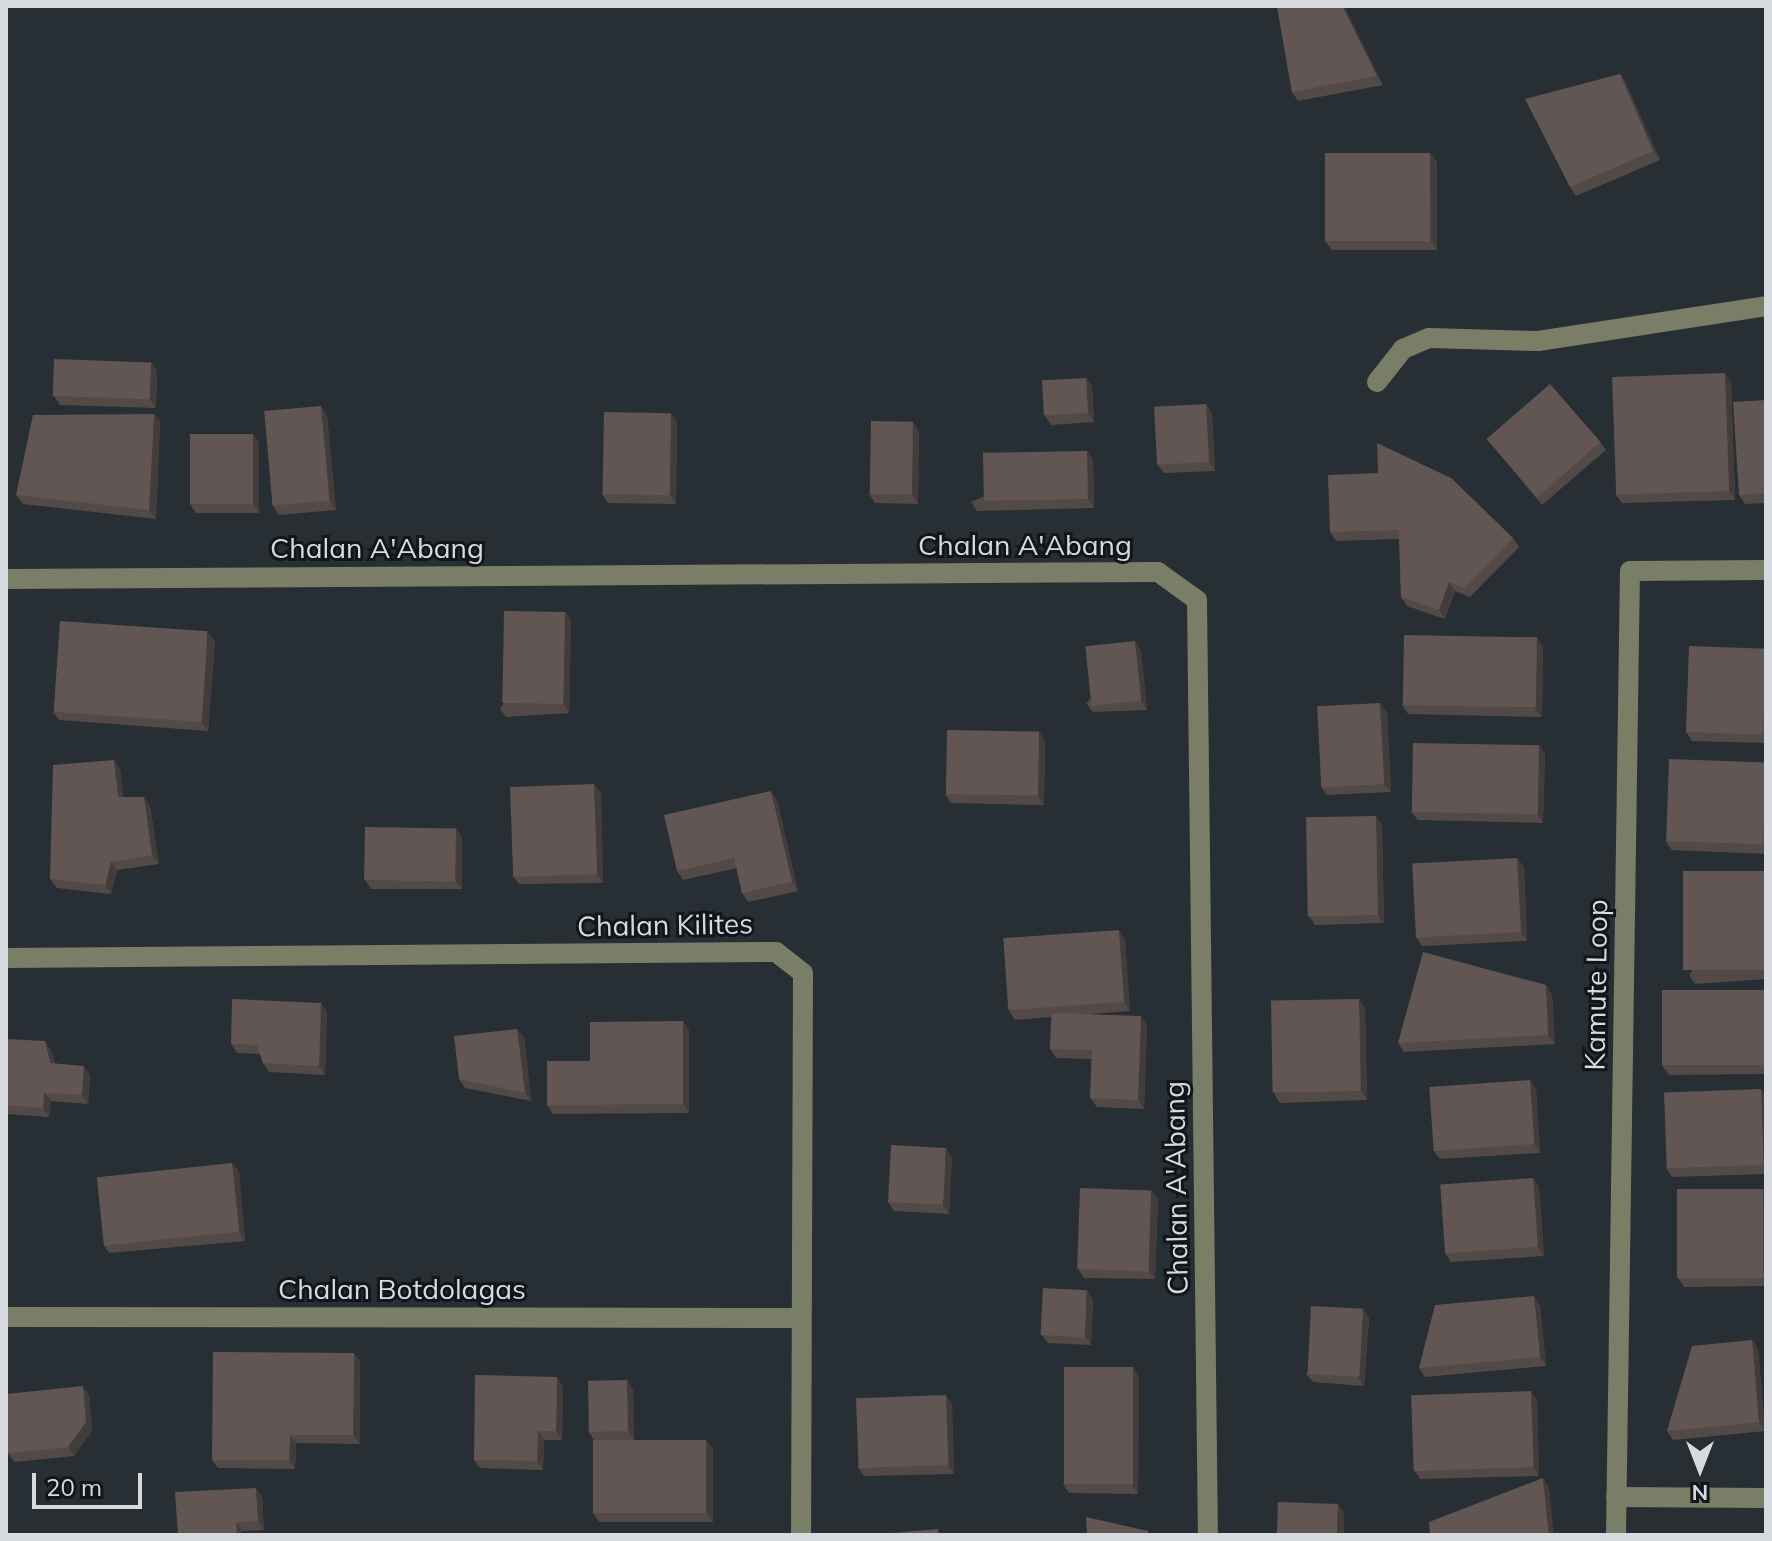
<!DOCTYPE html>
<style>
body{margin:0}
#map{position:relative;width:1772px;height:1541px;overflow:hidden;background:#272e34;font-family:Mulish,sans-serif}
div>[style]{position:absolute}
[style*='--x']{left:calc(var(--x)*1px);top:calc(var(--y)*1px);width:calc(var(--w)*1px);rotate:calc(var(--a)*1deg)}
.minor>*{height:20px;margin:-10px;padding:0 10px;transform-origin:10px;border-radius:10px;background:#7b7e67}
.wall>*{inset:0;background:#534a47}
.shaded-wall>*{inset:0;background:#443c3a}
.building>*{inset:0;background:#615653;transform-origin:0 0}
span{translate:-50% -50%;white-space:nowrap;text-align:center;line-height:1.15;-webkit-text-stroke:6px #121618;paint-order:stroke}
.street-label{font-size:28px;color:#d7dbdf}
.frame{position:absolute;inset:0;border:8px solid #d7dbdf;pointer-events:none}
.north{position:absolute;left:1660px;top:1429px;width:80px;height:80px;-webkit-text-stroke:6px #121618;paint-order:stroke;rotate:180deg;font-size:22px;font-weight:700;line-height:32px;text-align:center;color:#d7dbdf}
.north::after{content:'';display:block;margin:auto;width:28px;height:36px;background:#d7dbdf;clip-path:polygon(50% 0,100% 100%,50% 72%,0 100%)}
.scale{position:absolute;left:32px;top:1473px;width:110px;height:36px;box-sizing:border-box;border:4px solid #d7dbdf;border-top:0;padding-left:10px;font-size:24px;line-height:28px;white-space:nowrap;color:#d7dbdf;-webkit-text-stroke:6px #121618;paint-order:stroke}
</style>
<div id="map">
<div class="minor">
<i style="--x:1377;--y:382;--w:42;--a:-51.8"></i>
<i style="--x:1403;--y:349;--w:28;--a:-23"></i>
<i style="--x:1429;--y:338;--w:109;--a:1.6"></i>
<i style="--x:1538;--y:341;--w:231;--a:-8.7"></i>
<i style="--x:6;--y:579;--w:1152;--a:-0.35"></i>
<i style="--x:1158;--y:572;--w:48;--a:35.7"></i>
<i style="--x:1197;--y:600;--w:935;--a:89.33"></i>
<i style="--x:6;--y:958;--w:770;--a:-0.45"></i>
<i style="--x:776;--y:952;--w:34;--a:38"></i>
<i style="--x:803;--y:973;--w:562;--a:90.2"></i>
<i style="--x:6;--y:1317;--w:792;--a:0.07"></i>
<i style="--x:1616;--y:1497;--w:150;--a:0.4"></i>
<i style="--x:1616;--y:1535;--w:964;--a:-89.17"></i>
<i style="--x:1630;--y:571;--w:136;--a:-0.4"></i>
</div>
<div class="wall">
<i style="clip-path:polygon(1277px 6px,1344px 6px,1383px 85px,1298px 101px,1292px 92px)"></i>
<i style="clip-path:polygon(1620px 74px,1626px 83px,1660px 160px,1576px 196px,1570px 187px)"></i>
<i style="clip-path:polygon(1430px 153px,1437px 162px,1437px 250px,1332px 250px,1325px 241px)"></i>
<i style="clip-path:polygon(151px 362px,157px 371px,156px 408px,60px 405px,54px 396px)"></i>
<i style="clip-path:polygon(1086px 378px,1092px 386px,1094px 422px,1051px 425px,1045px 416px)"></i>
<i style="clip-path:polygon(1731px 382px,1735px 500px,1622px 503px,1616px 495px)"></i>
<i style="clip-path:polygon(1766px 400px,1766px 503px,1745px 504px,1739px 495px)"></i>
<i style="clip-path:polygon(1206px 404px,1212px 413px,1215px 471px,1164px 473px,1157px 464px)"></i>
<i style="clip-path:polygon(154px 414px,160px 422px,156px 519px,23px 504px,16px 495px)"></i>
<i style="clip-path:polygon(327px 415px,336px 510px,279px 515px,273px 506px)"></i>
<i style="clip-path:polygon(677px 422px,676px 504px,608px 503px,602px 494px)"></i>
<i style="clip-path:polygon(919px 431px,918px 504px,875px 503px,869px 494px)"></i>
<i style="clip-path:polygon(253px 434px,259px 443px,259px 513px,196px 513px,190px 504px)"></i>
<i style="clip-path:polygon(1486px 438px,1600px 442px,1606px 450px,1542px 505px)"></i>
<i style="clip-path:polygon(1087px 451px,1093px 460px,1094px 508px,977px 511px,971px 502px)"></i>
<i style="clip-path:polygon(1451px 478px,1513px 538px,1519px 547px,1470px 597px,1455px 591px,1445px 619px,1407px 606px,1401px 597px,1399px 539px,1336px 541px,1330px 532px)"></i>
<i style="clip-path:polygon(565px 612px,571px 620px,569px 713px,506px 717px,500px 709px)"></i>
<i style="clip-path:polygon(215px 641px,208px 731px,59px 720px,53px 712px)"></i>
<i style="clip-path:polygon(1543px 647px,1542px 717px,1408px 714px,1402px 705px)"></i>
<i style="clip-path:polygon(1766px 649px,1766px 743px,1692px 741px,1686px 732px)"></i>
<i style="clip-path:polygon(1141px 650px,1147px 710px,1093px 712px,1086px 703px)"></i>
<i style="clip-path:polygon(1387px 712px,1391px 792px,1327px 795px,1321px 787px)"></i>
<i style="clip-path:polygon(1039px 732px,1045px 741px,1044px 805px,951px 803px,945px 794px)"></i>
<i style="clip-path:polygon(1539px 745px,1545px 754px,1543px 823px,1418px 820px,1411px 812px)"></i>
<i style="clip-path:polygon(1766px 763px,1766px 854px,1672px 850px,1665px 841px)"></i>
<i style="clip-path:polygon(120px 769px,123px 797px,150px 806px,159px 864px,117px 870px,111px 894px,57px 888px,50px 879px)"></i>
<i style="clip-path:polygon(601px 793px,603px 883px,519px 884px,513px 876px)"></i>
<i style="clip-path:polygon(777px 800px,798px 891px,748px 902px,742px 893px,737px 868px,683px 880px,677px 871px)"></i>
<i style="clip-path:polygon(1382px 825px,1384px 923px,1315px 925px,1309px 916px)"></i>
<i style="clip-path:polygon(456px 828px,462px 837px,462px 889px,371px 889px,365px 880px)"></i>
<i style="clip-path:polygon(1517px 858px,1524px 867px,1527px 941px,1422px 946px,1416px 937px)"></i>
<i style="clip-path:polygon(1766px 871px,1766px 979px,1695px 984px,1689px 975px)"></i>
<i style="clip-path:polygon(1125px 939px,1130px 1011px,1091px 1014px,1147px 1025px,1144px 1109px,1097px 1107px,1090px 1098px,1092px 1059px,1056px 1058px,1050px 1049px,1051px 1017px,1015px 1020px,1009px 1011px)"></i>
<i style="clip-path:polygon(1766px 990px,1766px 1074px,1669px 1075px,1662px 1066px)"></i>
<i style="clip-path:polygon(1552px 994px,1555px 1044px,1404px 1052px,1398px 1043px)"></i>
<i style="clip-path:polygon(1365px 1008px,1367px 1100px,1280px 1103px,1274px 1094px)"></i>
<i style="clip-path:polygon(327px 1012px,325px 1075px,269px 1072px,263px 1063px,260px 1054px,237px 1053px,231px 1044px)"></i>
<i style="clip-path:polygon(689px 1030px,689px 1113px,553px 1114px,547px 1105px,590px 1061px)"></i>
<i style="clip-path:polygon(524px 1037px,531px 1101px,465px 1088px,459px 1079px)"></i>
<i style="clip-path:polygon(6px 1039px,51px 1050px,55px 1064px,90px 1075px,88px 1104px,51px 1101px,49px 1117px,6px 1114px)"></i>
<i style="clip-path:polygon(1530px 1080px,1536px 1089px,1540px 1153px,1440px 1159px,1433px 1150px)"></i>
<i style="clip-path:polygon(1761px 1089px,1766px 1096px,1766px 1174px,1672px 1177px,1666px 1168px)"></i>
<i style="clip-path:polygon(952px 1157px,949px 1214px,894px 1211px,888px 1202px)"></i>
<i style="clip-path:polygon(232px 1163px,239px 1172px,245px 1241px,109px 1253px,103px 1244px)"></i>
<i style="clip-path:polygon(1533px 1178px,1539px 1187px,1544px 1256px,1451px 1262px,1445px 1253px)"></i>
<i style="clip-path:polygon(1151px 1190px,1158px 1199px,1155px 1279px,1084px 1278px,1078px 1269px)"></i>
<i style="clip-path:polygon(1766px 1194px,1766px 1286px,1684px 1287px,1678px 1278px)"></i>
<i style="clip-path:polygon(1093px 1299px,1091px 1345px,1048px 1343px,1042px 1335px)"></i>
<i style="clip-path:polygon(1540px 1305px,1546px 1366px,1425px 1377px,1419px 1368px)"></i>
<i style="clip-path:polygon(1363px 1309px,1369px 1318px,1364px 1386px,1313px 1382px,1306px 1374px)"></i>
<i style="clip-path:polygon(1752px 1340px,1758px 1349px,1765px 1431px,1673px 1440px,1667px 1431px)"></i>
<i style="clip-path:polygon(354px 1353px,360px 1362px,360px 1444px,296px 1443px,295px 1469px,218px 1468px,212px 1460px)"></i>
<i style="clip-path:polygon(1139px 1376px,1138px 1494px,1069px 1493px,1063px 1484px)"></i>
<i style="clip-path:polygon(563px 1386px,562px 1440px,544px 1440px,543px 1470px,480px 1468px,474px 1460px)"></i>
<i style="clip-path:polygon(633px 1389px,634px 1440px,713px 1449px,713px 1522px,599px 1522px,593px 1513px,594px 1440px,588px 1431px)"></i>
<i style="clip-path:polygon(89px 1395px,92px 1431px,74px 1456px,14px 1462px,8px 1453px)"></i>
<i style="clip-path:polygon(1537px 1400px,1539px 1476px,1420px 1479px,1414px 1470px)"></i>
<i style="clip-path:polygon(952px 1404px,954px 1474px,864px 1476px,858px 1467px)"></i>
<i style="clip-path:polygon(262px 1496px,264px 1530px,242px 1531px,242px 1535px,178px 1535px)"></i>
</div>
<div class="shaded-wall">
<i style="clip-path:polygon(1342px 6px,1344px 6px,1383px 85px,1377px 76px)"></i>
<i style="clip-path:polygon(1620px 74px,1626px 83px,1660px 160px,1653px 151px)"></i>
<i style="clip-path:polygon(1430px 153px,1437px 162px,1437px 250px,1431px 241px)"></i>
<i style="clip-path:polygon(151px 362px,157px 371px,156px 408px,150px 399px)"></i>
<i style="clip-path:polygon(1725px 373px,1731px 382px,1735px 500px,1729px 491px)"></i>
<i style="clip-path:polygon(1086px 378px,1092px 386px,1094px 422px,1088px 413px)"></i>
<i style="clip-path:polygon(1206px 404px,1212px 413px,1215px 471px,1209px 462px)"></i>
<i style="clip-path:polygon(321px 406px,327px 415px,336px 510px,330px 501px)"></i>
<i style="clip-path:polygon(671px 413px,677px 422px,676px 504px,670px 495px)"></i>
<i style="clip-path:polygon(154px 414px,160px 422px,156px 519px,149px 510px)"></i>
<i style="clip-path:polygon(913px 422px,919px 431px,918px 504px,912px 495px)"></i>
<i style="clip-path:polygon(253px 434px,259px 443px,259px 513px,253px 504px)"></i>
<i style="clip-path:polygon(1087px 451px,1093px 460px,1094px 508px,1088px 499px)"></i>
<i style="clip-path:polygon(1449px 582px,1455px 591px,1445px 619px,1439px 610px)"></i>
<i style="clip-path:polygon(565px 612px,571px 620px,569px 713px,563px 704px)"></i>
<i style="clip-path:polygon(208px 632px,215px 641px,208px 731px,202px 723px)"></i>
<i style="clip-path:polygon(1537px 638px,1543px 647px,1542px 717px,1535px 709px)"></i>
<i style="clip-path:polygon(1135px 641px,1141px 650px,1147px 710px,1141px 701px)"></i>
<i style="clip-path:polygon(1380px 703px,1387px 712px,1391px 792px,1384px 784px)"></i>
<i style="clip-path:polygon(1039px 732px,1045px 741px,1044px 805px,1038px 796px)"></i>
<i style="clip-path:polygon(1539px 745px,1545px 754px,1543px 823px,1537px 814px)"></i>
<i style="clip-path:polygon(114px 760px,120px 769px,124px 806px,118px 797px)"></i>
<i style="clip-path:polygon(594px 784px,601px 793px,603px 883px,597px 874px)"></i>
<i style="clip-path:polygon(771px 791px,777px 800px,798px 891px,792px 882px)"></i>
<i style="clip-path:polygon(144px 797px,150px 806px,159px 864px,152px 855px)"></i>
<i style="clip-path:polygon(1376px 816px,1382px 825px,1384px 923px,1378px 915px)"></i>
<i style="clip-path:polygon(456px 828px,462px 837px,462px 889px,455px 880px)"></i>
<i style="clip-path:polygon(1517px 858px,1524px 867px,1527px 941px,1521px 932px)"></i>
<i style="clip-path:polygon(111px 862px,117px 870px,111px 894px,105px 885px)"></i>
<i style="clip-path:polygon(1119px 930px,1125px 939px,1130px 1011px,1124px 1002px)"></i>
<i style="clip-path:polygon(1546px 985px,1552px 994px,1555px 1044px,1548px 1035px)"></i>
<i style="clip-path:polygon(1359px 999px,1365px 1008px,1367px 1100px,1361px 1091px)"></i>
<i style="clip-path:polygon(321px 1003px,327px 1012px,325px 1075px,319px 1066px)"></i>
<i style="clip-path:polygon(1141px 1016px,1147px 1025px,1144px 1109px,1138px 1100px)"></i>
<i style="clip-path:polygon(683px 1021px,689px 1030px,689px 1113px,683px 1104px)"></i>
<i style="clip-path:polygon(517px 1029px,524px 1037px,531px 1101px,525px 1093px)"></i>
<i style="clip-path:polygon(45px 1041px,51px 1050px,57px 1072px,50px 1063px)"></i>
<i style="clip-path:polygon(84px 1066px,90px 1075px,88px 1104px,82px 1095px)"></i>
<i style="clip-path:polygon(1530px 1080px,1536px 1089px,1540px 1153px,1534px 1144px)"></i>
<i style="clip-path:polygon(1761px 1089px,1766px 1096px,1766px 1169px,1763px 1165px)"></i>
<i style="clip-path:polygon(44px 1093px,51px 1101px,49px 1117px,43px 1108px)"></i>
<i style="clip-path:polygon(946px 1148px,952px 1157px,949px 1214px,943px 1205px)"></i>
<i style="clip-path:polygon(232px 1163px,239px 1172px,245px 1241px,239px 1232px)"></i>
<i style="clip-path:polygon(1533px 1178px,1539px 1187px,1544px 1256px,1538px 1247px)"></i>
<i style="clip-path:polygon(1763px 1189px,1766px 1194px,1766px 1280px,1764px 1277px)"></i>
<i style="clip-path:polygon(1151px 1190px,1158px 1199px,1155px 1279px,1149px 1271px)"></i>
<i style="clip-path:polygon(1087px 1290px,1093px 1299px,1091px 1345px,1085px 1336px)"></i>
<i style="clip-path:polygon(1534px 1296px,1540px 1305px,1546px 1366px,1540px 1357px)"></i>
<i style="clip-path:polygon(1363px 1309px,1369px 1318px,1364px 1386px,1358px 1377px)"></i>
<i style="clip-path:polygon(1752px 1340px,1758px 1349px,1765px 1431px,1759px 1422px)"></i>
<i style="clip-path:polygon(354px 1353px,360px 1362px,360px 1444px,353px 1435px)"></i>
<i style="clip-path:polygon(1133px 1367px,1139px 1376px,1138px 1494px,1132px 1485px)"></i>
<i style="clip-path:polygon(557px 1377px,563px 1386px,562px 1440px,556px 1431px)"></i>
<i style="clip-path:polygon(627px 1380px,633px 1389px,634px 1440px,628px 1431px)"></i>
<i style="clip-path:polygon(83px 1386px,89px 1395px,92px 1431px,74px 1456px,68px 1447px)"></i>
<i style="clip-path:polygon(1531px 1391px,1537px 1400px,1539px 1476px,1533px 1467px)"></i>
<i style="clip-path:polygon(946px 1395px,952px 1404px,954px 1474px,948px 1465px)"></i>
<i style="clip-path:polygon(538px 1431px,544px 1440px,543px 1470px,537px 1461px)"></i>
<i style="clip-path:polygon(290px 1435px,296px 1443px,295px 1469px,289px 1460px)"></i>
<i style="clip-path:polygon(706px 1440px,713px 1449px,713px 1522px,706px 1513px)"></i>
<i style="clip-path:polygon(1543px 1478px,1549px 1487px,1554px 1535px,1549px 1535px)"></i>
<i style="clip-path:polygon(256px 1488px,262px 1496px,264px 1530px,258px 1521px)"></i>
<i style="clip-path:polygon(1338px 1504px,1344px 1513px,1344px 1535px,1337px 1535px)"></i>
<i style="clip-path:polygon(236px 1522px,242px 1531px,242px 1535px,237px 1535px)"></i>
</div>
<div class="building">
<i style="clip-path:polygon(1277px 6px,1342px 6px,1377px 76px,1292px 92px)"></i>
<i style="clip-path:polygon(1620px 74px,1653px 151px,1570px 187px,1525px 99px)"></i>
<i style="left:1325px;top:153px;width:105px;height:88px"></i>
<i style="left:54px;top:359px;width:97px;height:37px;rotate:2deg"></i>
<i style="left:1725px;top:373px;width:118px;height:113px;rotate:88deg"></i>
<i style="left:1086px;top:378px;width:35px;height:44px;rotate:87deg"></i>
<i style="left:1550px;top:384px;width:77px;height:84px;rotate:49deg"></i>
<i style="clip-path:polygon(1766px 400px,1766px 493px,1739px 495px,1733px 402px)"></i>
<i style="left:1206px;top:404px;width:58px;height:52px;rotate:87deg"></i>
<i style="left:321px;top:406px;width:95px;height:57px;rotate:85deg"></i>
<i style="left:604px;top:412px;width:67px;height:82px;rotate:1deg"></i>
<i style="clip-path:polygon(154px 414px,149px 510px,16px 495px,33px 415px)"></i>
<i style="left:871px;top:421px;width:42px;height:73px;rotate:1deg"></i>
<i style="left:190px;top:434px;width:63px;height:70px"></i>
<i style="clip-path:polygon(1377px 443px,1451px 478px,1513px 538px,1464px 588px,1449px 582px,1439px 610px,1401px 597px,1399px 530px,1330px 532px,1328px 475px,1378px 473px)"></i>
<i style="left:1087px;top:451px;width:48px;height:104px;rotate:89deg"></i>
<i style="left:565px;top:612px;width:92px;height:61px;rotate:91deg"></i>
<i style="left:60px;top:621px;width:148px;height:91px;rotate:4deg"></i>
<i style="left:1404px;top:635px;width:133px;height:70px;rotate:1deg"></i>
<i style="left:1135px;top:641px;width:60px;height:50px;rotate:84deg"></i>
<i style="left:1689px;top:646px;width:77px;height:86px;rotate:2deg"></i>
<i style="left:1380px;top:703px;width:81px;height:63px;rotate:87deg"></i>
<i style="left:947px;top:730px;width:92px;height:64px;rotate:1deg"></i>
<i style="left:1413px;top:743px;width:126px;height:69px;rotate:1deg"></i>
<i style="left:1669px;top:759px;width:97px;height:82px;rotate:2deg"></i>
<i style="clip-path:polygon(114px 760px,118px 797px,144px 797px,152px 855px,111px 862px,105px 885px,50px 879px,53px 765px)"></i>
<i style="left:594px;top:784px;width:90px;height:84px;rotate:88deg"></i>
<i style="clip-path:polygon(771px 791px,792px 882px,742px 893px,734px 858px,677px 871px,664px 815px)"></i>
<i style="left:1376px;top:816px;width:99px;height:70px;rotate:89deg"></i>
<i style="left:365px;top:827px;width:91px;height:53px;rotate:1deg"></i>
<i style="left:1517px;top:858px;width:74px;height:105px;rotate:87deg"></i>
<i style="left:1766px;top:871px;width:99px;height:83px;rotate:90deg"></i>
<i style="left:1119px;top:930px;width:72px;height:116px;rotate:86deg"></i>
<i style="clip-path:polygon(1423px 952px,1546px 985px,1548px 1035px,1398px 1043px)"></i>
<i style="left:1766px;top:990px;width:75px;height:104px;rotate:90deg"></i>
<i style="clip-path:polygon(232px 999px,321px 1003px,319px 1066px,263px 1063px,257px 1045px,231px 1044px)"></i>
<i style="left:1359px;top:999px;width:92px;height:88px;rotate:89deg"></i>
<i style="clip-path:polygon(1052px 1013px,1141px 1016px,1138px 1100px,1090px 1098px,1092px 1050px,1050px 1049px)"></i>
<i style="clip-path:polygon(683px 1021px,683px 1104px,547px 1105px,547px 1061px,590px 1061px,590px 1022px)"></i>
<i style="clip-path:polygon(517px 1029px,525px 1093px,459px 1079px,454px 1036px)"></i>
<i style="clip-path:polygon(6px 1039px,45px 1041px,50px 1063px,84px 1066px,82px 1095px,44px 1093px,43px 1108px,6px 1105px)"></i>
<i style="left:1530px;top:1080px;width:64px;height:101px;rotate:86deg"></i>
<i style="left:1761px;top:1089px;width:76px;height:97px;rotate:88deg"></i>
<i style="left:891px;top:1145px;width:55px;height:57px;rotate:3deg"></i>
<i style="left:232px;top:1163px;width:69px;height:136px;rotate:84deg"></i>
<i style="left:1533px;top:1178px;width:69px;height:93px;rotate:86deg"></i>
<i style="left:1080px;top:1188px;width:71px;height:81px;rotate:2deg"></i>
<i style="left:1677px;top:1189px;width:86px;height:89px"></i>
<i style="left:1043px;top:1288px;width:44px;height:47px;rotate:3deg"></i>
<i style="clip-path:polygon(1534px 1296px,1540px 1357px,1419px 1368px,1435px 1305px)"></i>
<i style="left:1311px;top:1306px;width:52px;height:68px;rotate:3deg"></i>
<i style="clip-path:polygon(1752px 1340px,1759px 1422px,1667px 1431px,1692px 1346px)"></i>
<i style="clip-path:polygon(213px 1352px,354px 1353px,353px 1435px,290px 1435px,289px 1460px,212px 1460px)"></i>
<i style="left:1064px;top:1367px;width:69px;height:117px"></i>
<i style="clip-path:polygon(475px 1375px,557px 1377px,556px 1431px,538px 1431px,537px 1461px,474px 1460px)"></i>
<i style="left:627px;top:1380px;width:51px;height:39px;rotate:89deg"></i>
<i style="clip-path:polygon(83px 1386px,86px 1422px,68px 1447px,8px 1453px,6px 1432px,6px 1394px)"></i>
<i style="left:1531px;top:1391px;width:76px;height:120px;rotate:88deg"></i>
<i style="left:946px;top:1395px;width:70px;height:90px;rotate:88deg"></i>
<i style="left:593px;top:1440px;width:113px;height:73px"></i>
<i style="clip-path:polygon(1543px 1478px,1549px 1535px,1430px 1535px,1429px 1522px)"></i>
<i style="clip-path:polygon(256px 1488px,258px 1521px,236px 1522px,237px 1535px,178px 1535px,175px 1492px)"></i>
<i style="left:1278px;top:1502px;width:60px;height:33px;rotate:2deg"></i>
<i style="clip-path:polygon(1086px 1517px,1148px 1531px,1148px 1535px,1087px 1535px)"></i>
<i style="clip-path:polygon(938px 1529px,939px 1535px,870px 1535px)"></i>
</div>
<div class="street-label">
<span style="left:1025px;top:545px">Chalan A'Abang</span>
<span style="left:377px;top:548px">Chalan A'Abang</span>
<span style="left:665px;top:925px;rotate:-1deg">Chalan Kilites</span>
<span style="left:1596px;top:985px;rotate:-89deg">Kamute Loop</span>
<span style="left:1176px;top:1188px;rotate:-91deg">Chalan A'Abang</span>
<span style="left:402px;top:1289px">Chalan Botdolagas</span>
</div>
<div class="frame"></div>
<div class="north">N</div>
<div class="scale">20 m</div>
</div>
